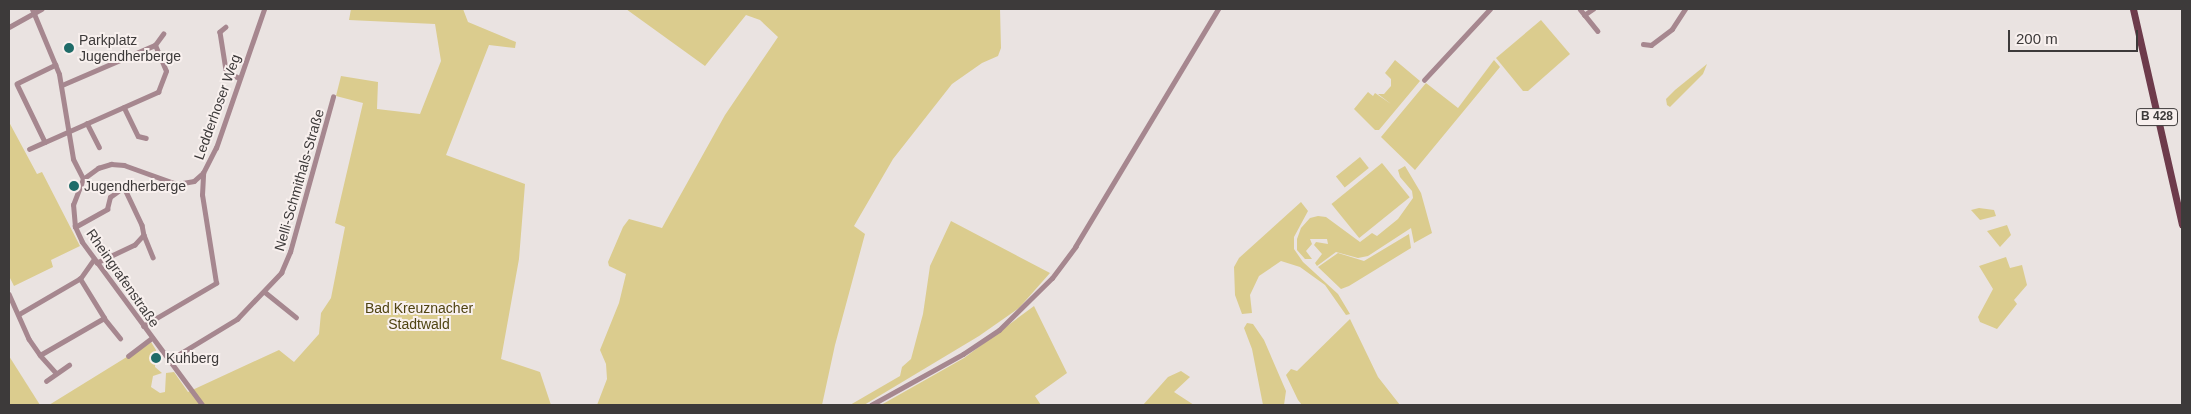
<!DOCTYPE html>
<meta charset="utf-8">
<style>
body{margin:0}
#map{position:relative;width:2191px;height:414px;overflow:hidden;background:#eae3e1;font-family:Helvetica,sans-serif}
div>[style]{position:absolute}
[style*='--x']{left:calc(var(--x)*1px);top:calc(var(--y)*1px);width:calc(var(--w)*1px);rotate:calc(var(--a)*1deg)}
.green>*{inset:0;background:#dbcc8e;transform-origin:0 0}
.minor>*{height:4.5px;margin:-2.25px;padding:0 2.25px;transform-origin:2.25px;border-radius:2.25px;background:#a6878f}
.tertiary>*{height:5px;margin:-2.5px;padding:0 2.5px;transform-origin:2.5px;border-radius:2.5px;background:#a6878f}
.primary>*{height:7px;margin:-3.5px;padding:0 3.5px;transform-origin:3.5px;border-radius:3.5px;background:#6d3b4b}
.dots>*{width:14px;height:14px;translate:-50% -50%;box-sizing:border-box;border:2px solid #f8f0ee;border-radius:50%}
span{translate:-50% -50%;white-space:nowrap;text-align:center;line-height:1.15;-webkit-text-stroke:4px #f8f0ee;paint-order:stroke}
.shield-label span{padding:1px 4px;background:#f8f0ee;border:1px solid;border-radius:4px;-webkit-text-stroke-width:0}
.shield-label{font-size:12px;color:#3d3a3a;font-weight:700}
.poi-label{font-size:14px;color:#3d3a3a}
.left{translate:0 -50%;text-align:left}
.street-label{font-size:14px;color:#3d3a3a}
.park-label{font-size:14px;color:#504412}
.frame{position:absolute;inset:0;border:10px solid #3d3a3a;pointer-events:none}
.scale{position:absolute;left:2008px;top:30px;width:130px;height:22px;box-sizing:border-box;border:2px solid #3d3a3a;border-top:0;padding-left:6px;font-size:15px;line-height:18px;white-space:nowrap;color:#3d3a3a;-webkit-text-stroke:4px #f8f0ee;paint-order:stroke}
</style>
<div id="map">
<div class="green">
<i style="clip-path:polygon(351px 9px,463px 9px,468px 22px,516px 42px,515px 48px,489px 45px,446px 155px,525px 184px,519px 259px,501px 359px,540px 372px,551px 405px,49px 405px,151px 342px,156px 350px,155px 367px,162px 373px,153px 376px,151px 387px,160px 393px,165px 392px,166px 373px,174px 372px,188px 392px,279px 350px,294px 362px,319px 334px,321px 313px,331px 298px,345px 227px,335px 223px,363px 103px,336px 96px,341px 76px,378px 82px,377px 109px,420px 114px,441px 61px,435px 24px,349px 20px)"></i>
<i style="clip-path:polygon(626px 9px,1000px 9px,1001px 48px,998px 56px,982px 63px,952px 84px,893px 159px,854px 226px,865px 234px,835px 345px,822px 405px,597px 405px,607px 379px,606px 364px,600px 350px,619px 303px,626px 274px,609px 266px,608px 262px,623px 227px,629px 219px,662px 228px,725px 115px,778px 37px,760px 20px,746px 15px,705px 66px)"></i>
<i style="clip-path:polygon(1541px 20px,1570px 54px,1528px 91px,1523px 91px,1496px 58px)"></i>
<i style="clip-path:polygon(1395px 60px,1420px 81px,1379px 130px,1375px 130px,1354px 109px,1368px 92px,1373px 96px,1375px 93px,1391px 104px,1378px 94px,1384px 94px,1391px 86px,1391px 79px,1385px 73px)"></i>
<i style="clip-path:polygon(1494px 60px,1500px 67px,1415px 170px,1381px 137px,1426px 83px,1458px 108px)"></i>
<i style="clip-path:polygon(1707px 64px,1703px 74px,1670px 107px,1667px 105px,1666px 99px,1675px 90px)"></i>
<i style="clip-path:polygon(9px 122px,37px 174px,42px 172px,80px 246px,51px 260px,53px 267px,14px 286px,9px 276px)"></i>
<i style="left:1360px;top:157px;width:14px;height:31px;rotate:51deg"></i>
<i style="left:1382px;top:163px;width:44px;height:65px;rotate:51deg"></i>
<i style="clip-path:polygon(1405px 166px,1421px 193px,1432px 233px,1414px 243px,1411px 228px,1368px 256px,1358px 258px,1336px 252px,1317px 266px,1315px 263px,1322px 254px,1314px 245px,1316px 242px,1328px 244px,1327px 239px,1310px 239px,1312px 244px,1306px 251px,1312px 259px,1305px 259px,1297px 250px,1297px 239px,1301px 228px,1310px 218px,1318px 216px,1326px 217px,1360px 242px,1372px 233px,1377px 236px,1398px 219px,1413px 198px,1412px 191px,1400px 177px,1398px 170px)"></i>
<i style="clip-path:polygon(1301px 202px,1308px 211px,1294px 237px,1294px 249px,1303px 262px,1338px 294px,1350px 314px,1346px 315px,1325px 285px,1300px 267px,1281px 261px,1259px 276px,1250px 295px,1252px 313px,1242px 314px,1235px 295px,1234px 267px,1239px 258px)"></i>
<i style="clip-path:polygon(1979px 208px,1994px 210px,1996px 216px,1980px 220px,1971px 210px)"></i>
<i style="clip-path:polygon(951px 221px,1050px 273px,1019px 308px,979px 336px,864px 405px,850px 405px,900px 376px,902px 367px,911px 359px,923px 314px,930px 266px)"></i>
<i style="clip-path:polygon(2007px 225px,2011px 235px,2000px 247px,1987px 231px)"></i>
<i style="clip-path:polygon(1409px 234px,1411px 248px,1349px 286px,1341px 289px,1318px 267px,1338px 253px,1364px 261px)"></i>
<i style="clip-path:polygon(2006px 257px,2010px 268px,2022px 265px,2027px 285px,2014px 300px,2017px 304px,1997px 329px,1980px 322px,1978px 317px,1993px 289px,1979px 266px)"></i>
<i style="clip-path:polygon(1034px 306px,1067px 373px,1035px 396px,1041px 405px,881px 405px,964px 358px)"></i>
<i style="clip-path:polygon(1350px 319px,1378px 377px,1400px 405px,1302px 405px,1298px 400px,1286px 375px,1291px 369px,1297px 371px)"></i>
<i style="clip-path:polygon(1247px 323px,1253px 324px,1264px 340px,1286px 391px,1284px 405px,1263px 405px,1252px 349px,1244px 328px)"></i>
<i style="clip-path:polygon(9px 356px,40px 405px,9px 405px)"></i>
<i style="clip-path:polygon(1181px 371px,1190px 377px,1174px 392px,1194px 405px,1143px 405px,1168px 377px)"></i>
</div>
<div class="minor">
<i style="--x:1580;--y:9;--w:28;--a:51"></i>
<i style="--x:1584;--y:15;--w:11;--a:-34"></i>
<i style="--x:9;--y:27;--w:37;--a:-29"></i>
<i style="--x:226;--y:27;--w:8;--a:140"></i>
<i style="--x:220;--y:32;--w:39;--a:81"></i>
<i style="--x:226;--y:71;--w:15;--a:28"></i>
<i style="--x:1643;--y:44;--w:8;--a:7"></i>
<i style="--x:1651;--y:45;--w:26;--a:-37"></i>
<i style="--x:1672;--y:29;--w:24;--a:-57"></i>
<i style="--x:56;--y:65;--w:43;--a:154"></i>
<i style="--x:17;--y:84;--w:64;--a:64.2"></i>
<i style="--x:45;--y:142;--w:124;--a:-23.9"></i>
<i style="--x:158;--y:92;--w:22;--a:-69"></i>
<i style="--x:166;--y:71;--w:28;--a:-113"></i>
<i style="--x:1424;--y:80;--w:97;--a:-47.1"></i>
<i style="--x:62;--y:85;--w:101;--a:-23.3"></i>
<i style="--x:155;--y:45;--w:14;--a:-54"></i>
<i style="--x:124;--y:107;--w:32;--a:64"></i>
<i style="--x:138;--y:136;--w:8;--a:14"></i>
<i style="--x:87;--y:123;--w:27;--a:63"></i>
<i style="--x:29;--y:149;--w:17;--a:-24"></i>
<i style="--x:75;--y:227;--w:37;--a:-29"></i>
<i style="--x:107;--y:209;--w:12;--a:-76"></i>
<i style="--x:110;--y:197;--w:17;--a:-36"></i>
<i style="--x:124;--y:187;--w:42;--a:64.7"></i>
<i style="--x:142;--y:225;--w:10;--a:79"></i>
<i style="--x:144;--y:235;--w:13;--a:132"></i>
<i style="--x:135;--y:245;--w:42;--a:154.7"></i>
<i style="--x:144;--y:235;--w:24;--a:68"></i>
<i style="--x:80;--y:279;--w:24;--a:-55"></i>
<i style="--x:265;--y:292;--w:40;--a:39"></i>
<i style="--x:9;--y:294;--w:49;--a:66"></i>
<i style="--x:29;--y:339;--w:19;--a:55"></i>
<i style="--x:40;--y:355;--w:74;--a:-30"></i>
<i style="--x:104;--y:318;--w:46;--a:-121.6"></i>
<i style="--x:80;--y:279;--w:69;--a:149.7"></i>
<i style="--x:104;--y:318;--w:26;--a:51"></i>
<i style="--x:143;--y:326;--w:85;--a:-30.5"></i>
<i style="--x:216;--y:283;--w:89;--a:-99"></i>
<i style="--x:202;--y:195;--w:22;--a:-87"></i>
<i style="--x:40;--y:355;--w:24;--a:48"></i>
<i style="--x:128;--y:356;--w:30;--a:-37"></i>
<i style="--x:168;--y:361;--w:81;--a:-31.3"></i>
<i style="--x:237;--y:319;--w:64;--a:-46.3"></i>
<i style="--x:281;--y:273;--w:23;--a:-67"></i>
<i style="--x:290;--y:252;--w:161;--a:-74.5"></i>
<i style="--x:46;--y:381;--w:28;--a:-35"></i>
<i style="--x:202;--y:405;--w:202;--a:-126.4"></i>
<i style="--x:82;--y:242;--w:17;--a:-115"></i>
<i style="--x:75;--y:227;--w:22;--a:-95"></i>
<i style="--x:73;--y:205;--w:28;--a:-69"></i>
<i style="--x:83;--y:179;--w:19;--a:-36"></i>
<i style="--x:98;--y:168;--w:14;--a:-17"></i>
<i style="--x:111;--y:164;--w:13;--a:4"></i>
<i style="--x:124;--y:165;--w:56;--a:19.7"></i>
<i style="--x:177;--y:184;--w:17;--a:-10"></i>
<i style="--x:194;--y:181;--w:12;--a:-42"></i>
<i style="--x:203;--y:173;--w:28;--a:-63"></i>
<i style="--x:216;--y:148;--w:147;--a:-70.9"></i>
<i style="--x:871;--y:405;--w:105;--a:-29"></i>
<i style="--x:963;--y:354;--w:43;--a:-33.7"></i>
<i style="--x:999;--y:330;--w:74;--a:-44.5"></i>
<i style="--x:1052;--y:278;--w:39;--a:-53"></i>
<i style="--x:1075;--y:247;--w:278;--a:-59"></i>
</div>
<div class="tertiary">
<i style="--x:32;--y:9;--w:70;--a:67.4"></i>
<i style="--x:59;--y:74;--w:86;--a:80.6"></i>
<i style="--x:73;--y:159;--w:22;--a:63"></i>
</div>
<div class="primary">
<i style="--x:2133;--y:9;--w:221;--a:77.2"></i>
</div>
<div class="dots">
<i style="left:69px;top:48px;background:#1f6b68"></i>
<i style="left:74px;top:186px;background:#1f6b68"></i>
<i style="left:156px;top:358px;background:#1f6b68"></i>
</div>
<div class="shield-label">
<span style="left:2157px;top:117px">B 428</span>
</div>
<div class="poi-label">
<span class="left" style="left:79px;top:48px">Parkplatz<br>Jugendherberge</span>
<span class="left" style="left:84px;top:186px">Jugendherberge</span>
<span class="left" style="left:166px;top:358px">Kuhberg</span>
</div>
<div class="street-label">
<span style="left:217px;top:107px;rotate:-70deg">Ledderhoser Weg</span>
<span style="left:299px;top:180px;rotate:-74deg">Nelli-Schmithals-Straße</span>
<span style="left:123px;top:278px;rotate:55deg">Rheingrafenstraße</span>
</div>
<div class="park-label">
<span style="left:419px;top:316px">Bad Kreuznacher<br>Stadtwald</span>
</div>
<div class="frame"></div>
<div class="scale">200 m</div>
</div>
